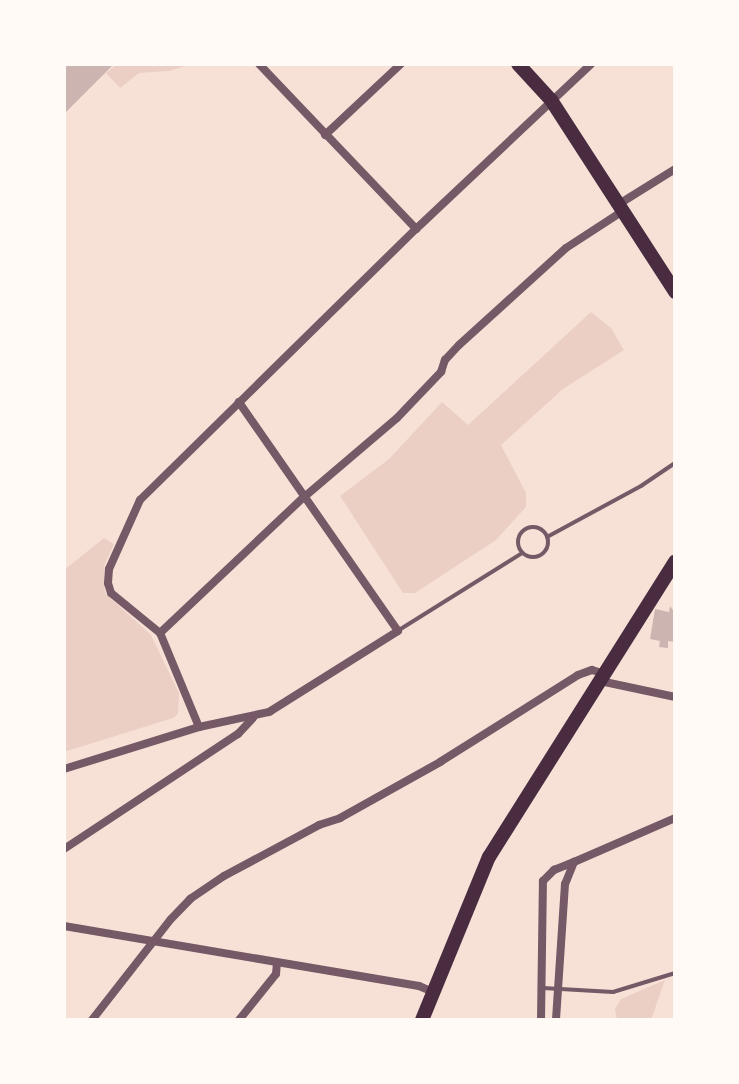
<!DOCTYPE html>
<style>
body{margin:0}
#map{position:relative;width:739px;height:1084px;overflow:hidden;background:#f7e1d7;font-family:Arial,sans-serif}
div>[style]{position:absolute}
[style*='--x']{left:calc(var(--x)*1px);top:calc(var(--y)*1px);width:calc(var(--w)*1px);rotate:calc(var(--a)*1deg)}
.green>*{inset:0;background:#ebcfc5}
.building>*{inset:0;background:#ccb4b1}
.service>*{height:4px;margin:-2px;padding:0 2px;transform-origin:2px;border-radius:2px;background:#755966}
.service>.ring{margin:-2px;padding:0;box-sizing:content-box;background:none;border:4px solid #755966;border-radius:50%}
.minor>*{height:8px;margin:-4px;padding:0 4px;transform-origin:4px;border-radius:4px;background:#755966}
.trunk>*{height:14px;margin:-7px;padding:0 7px;transform-origin:7px;border-radius:7px;background:#4a2c40}
span{translate:-50% -50%;white-space:nowrap;text-align:center;line-height:1.15;-webkit-text-stroke:8px #fffaf5;paint-order:stroke}
.frame{position:absolute;inset:0;border:66px solid #fffaf5;pointer-events:none}
</style>
<div id="map">
<div class="green">
<i style="clip-path:polygon(117px 64px,192px 64px,169px 71px,139px 73px,120px 88px,106px 73px)"></i>
<i style="clip-path:polygon(591px 312px,611px 328px,624px 350px,563px 389px,501px 445px,526px 493px,526px 507px,496px 540px,415px 593px,403px 593px,340px 496px,389px 459px,442px 402px,468px 425px)"></i>
<i style="clip-path:polygon(104px 538px,114px 544px,104px 566px,105px 593px,151px 635px,179px 693px,178px 714px,173px 718px,64px 752px,64px 570px)"></i>
<i style="clip-path:polygon(665px 980px,651px 1020px,617px 1020px,615px 1009px,621px 999px)"></i>
</div>
<div class="building">
<i style="clip-path:polygon(64px 64px,114px 64px,64px 114px)"></i>
<i style="clip-path:polygon(670px 606px,675px 613px,675px 642px,668px 641px,668px 648px,659px 647px,660px 641px,650px 639px,655px 609px,669px 612px)"></i>
</div>
<div class="service">
<i class="ring" style="left:518px;top:527px;width:26px;height:26px"></i>
<i style="--x:547;--y:537;--w:107;--a:-28.5"></i>
<i style="--x:641;--y:486;--w:41;--a:-34.1"></i>
<i style="--x:399;--y:630;--w:145;--a:-32"></i>
<i style="--x:543;--y:988;--w:70;--a:3.3"></i>
<i style="--x:613;--y:992;--w:65;--a:-17"></i>
</div>
<div class="minor">
<i style="--x:259;--y:64;--w:228;--a:46.4"></i>
<i style="--x:325;--y:135;--w:104;--a:-43.1"></i>
<i style="--x:619;--y:204;--w:66;--a:-32"></i>
<i style="--x:160;--y:633;--w:63;--a:-140.8"></i>
<i style="--x:111;--y:593;--w:10;--a:-107"></i>
<i style="--x:108;--y:583;--w:14;--a:-86"></i>
<i style="--x:109;--y:569;--w:76;--a:-65.8"></i>
<i style="--x:140;--y:500;--w:387;--a:-44.5"></i>
<i style="--x:416;--y:229;--w:241;--a:-43.3"></i>
<i style="--x:600;--y:681;--w:77;--a:12"></i>
<i style="--x:199;--y:727;--w:102;--a:-112.5"></i>
<i style="--x:160;--y:633;--w:197;--a:-43.4"></i>
<i style="--x:303;--y:498;--w:123;--a:-40.4"></i>
<i style="--x:397;--y:418;--w:64;--a:-46.3"></i>
<i style="--x:441;--y:372;--w:13;--a:-72"></i>
<i style="--x:445;--y:360;--w:21;--a:-47"></i>
<i style="--x:459;--y:345;--w:144;--a:-42.2"></i>
<i style="--x:566;--y:248;--w:68;--a:-33"></i>
<i style="--x:64;--y:769;--w:141;--a:-17.3"></i>
<i style="--x:199;--y:727;--w:72;--a:-12.1"></i>
<i style="--x:269;--y:712;--w:152;--a:-32.1"></i>
<i style="--x:398;--y:631;--w:279;--a:-124.8"></i>
<i style="--x:64;--y:849;--w:209;--a:-33.5"></i>
<i style="--x:238;--y:734;--w:22;--a:-47"></i>
<i style="--x:574;--y:862;--w:110;--a:-23.5"></i>
<i style="--x:64;--y:926;--w:360;--a:9.6"></i>
<i style="--x:419;--y:986;--w:15;--a:23"></i>
<i style="--x:92;--y:1020;--w:128;--a:-52"></i>
<i style="--x:171;--y:919;--w:28;--a:-46"></i>
<i style="--x:190;--y:899;--w:41;--a:-34.1"></i>
<i style="--x:224;--y:876;--w:108;--a:-28.2"></i>
<i style="--x:319;--y:825;--w:22;--a:-18"></i>
<i style="--x:340;--y:818;--w:115;--a:-29.2"></i>
<i style="--x:440;--y:762;--w:163;--a:-32.2"></i>
<i style="--x:578;--y:675;--w:15;--a:-20"></i>
<i style="--x:592;--y:670;--w:14;--a:17"></i>
<i style="--x:239;--y:1020;--w:59;--a:-51.2"></i>
<i style="--x:276;--y:974;--w:11;--a:-85"></i>
<i style="--x:541;--y:1020;--w:139;--a:-89.2"></i>
<i style="--x:543;--y:881;--w:16;--a:-45"></i>
<i style="--x:554;--y:870;--w:22;--a:-22"></i>
<i style="--x:574;--y:862;--w:24;--a:112"></i>
<i style="--x:565;--y:884;--w:136;--a:93.8"></i>
</div>
<div class="trunk">
<i style="--x:518;--y:64;--w:49;--a:47.5"></i>
<i style="--x:551;--y:100;--w:229;--a:57.1"></i>
<i style="--x:422;--y:1020;--w:176;--a:-67.7"></i>
<i style="--x:489;--y:857;--w:349;--a:-57.8"></i>
</div>
<div class="frame"></div>
</div>
